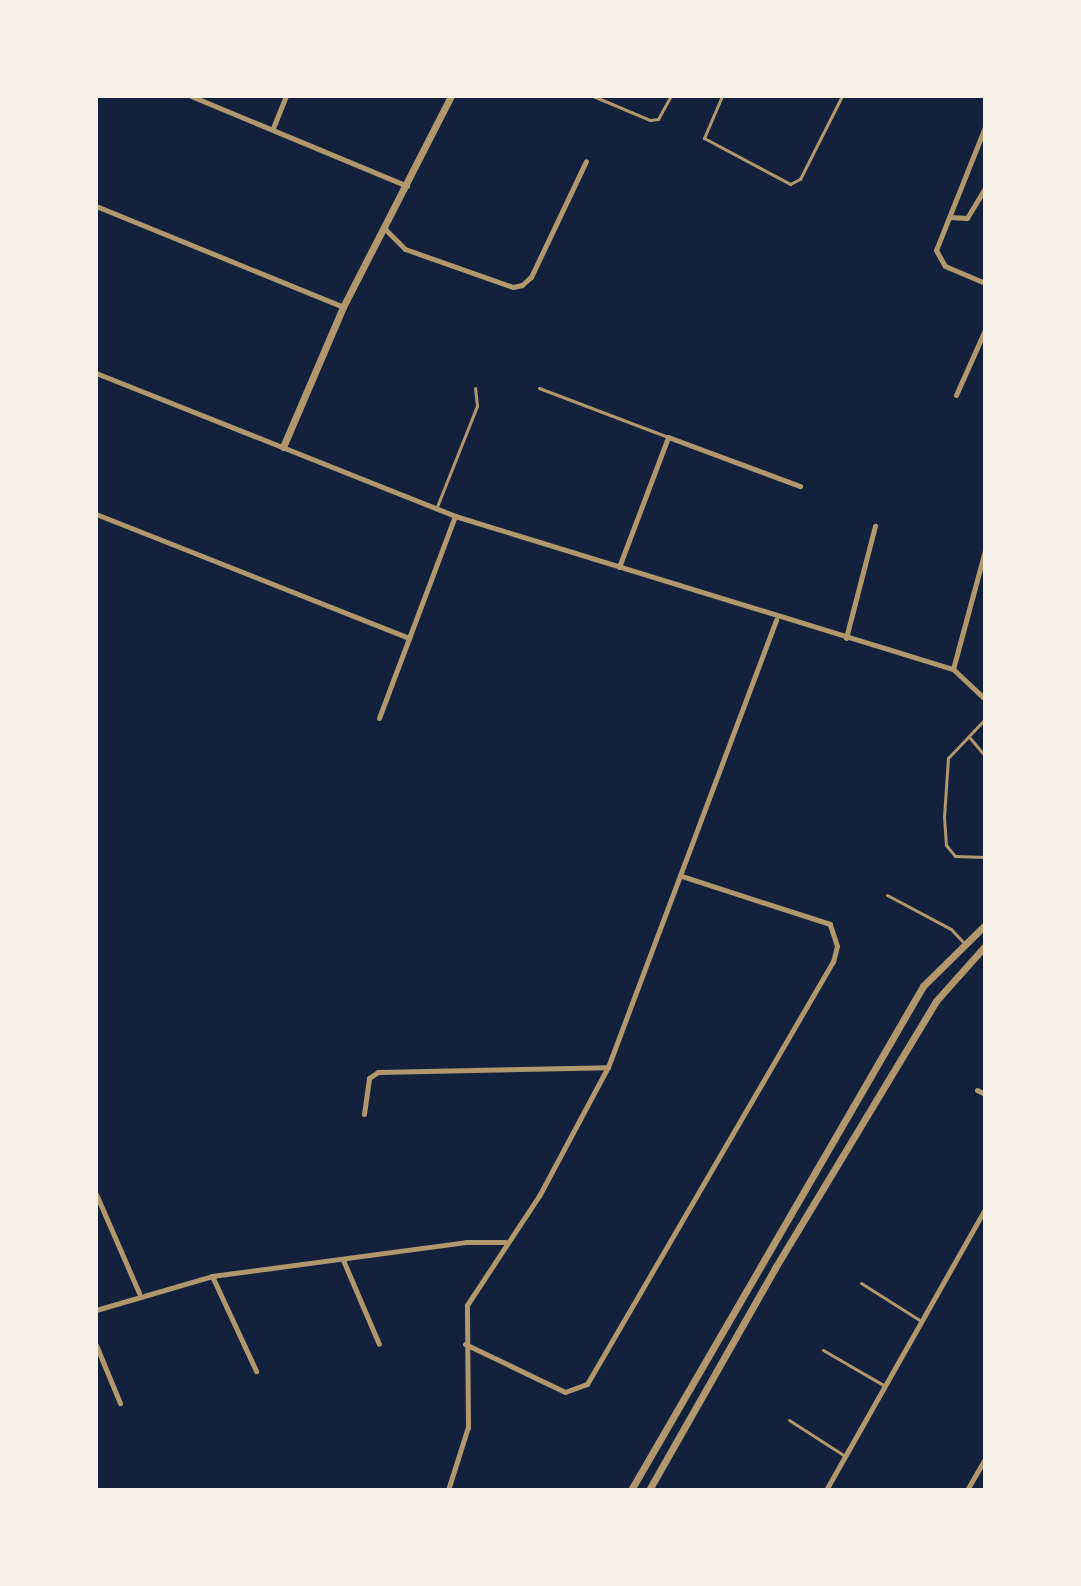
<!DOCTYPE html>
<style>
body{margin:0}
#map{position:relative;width:1081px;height:1586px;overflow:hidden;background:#14213d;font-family:Roboto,sans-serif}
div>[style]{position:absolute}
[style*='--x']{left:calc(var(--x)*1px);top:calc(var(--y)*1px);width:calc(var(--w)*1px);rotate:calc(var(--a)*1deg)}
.service>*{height:3px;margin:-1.5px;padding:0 1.5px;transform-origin:1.5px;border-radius:1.5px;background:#b1986c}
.minor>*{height:5px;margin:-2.5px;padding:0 2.5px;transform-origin:2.5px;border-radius:2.5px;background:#b1986c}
.tertiary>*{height:7px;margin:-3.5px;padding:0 3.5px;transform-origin:3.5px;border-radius:3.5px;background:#b1986c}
span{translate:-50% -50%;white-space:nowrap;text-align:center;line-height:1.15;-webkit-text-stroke:8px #f6f1e7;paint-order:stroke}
.frame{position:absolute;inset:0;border:98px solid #f6f1e7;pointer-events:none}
</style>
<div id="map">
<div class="service">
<i style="--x:593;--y:96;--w:62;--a:22.8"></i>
<i style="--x:650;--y:120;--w:8;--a:-7"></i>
<i style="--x:658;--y:119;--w:26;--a:-61"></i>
<i style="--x:722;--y:96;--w:46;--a:113.2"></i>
<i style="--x:704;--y:138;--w:98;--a:28.1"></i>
<i style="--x:790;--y:184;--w:11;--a:-27"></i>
<i style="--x:800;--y:179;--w:93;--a:-63.2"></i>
<i style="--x:539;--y:388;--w:138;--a:20.8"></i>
<i style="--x:436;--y:509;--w:111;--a:-68.3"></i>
<i style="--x:477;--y:406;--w:18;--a:-96"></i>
<i style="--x:985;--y:719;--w:54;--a:133.5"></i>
<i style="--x:948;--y:758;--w:59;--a:93.9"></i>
<i style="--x:944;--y:817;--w:28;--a:86"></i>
<i style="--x:946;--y:845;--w:14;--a:51"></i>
<i style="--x:955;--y:856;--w:30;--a:2"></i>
<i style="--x:970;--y:738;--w:23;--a:50"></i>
<i style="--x:887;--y:895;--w:72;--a:28"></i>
<i style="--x:951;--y:929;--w:18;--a:47"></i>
<i style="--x:861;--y:1283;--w:71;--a:32.3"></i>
<i style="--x:823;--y:1350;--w:72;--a:30.1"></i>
<i style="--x:789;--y:1420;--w:67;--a:32.7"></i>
</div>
<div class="minor">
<i style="--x:191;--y:96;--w:234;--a:22.6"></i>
<i style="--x:985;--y:127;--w:132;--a:111.7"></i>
<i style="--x:936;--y:250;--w:18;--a:61"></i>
<i style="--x:945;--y:266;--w:43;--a:23"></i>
<i style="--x:273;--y:128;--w:35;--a:-68"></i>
<i style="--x:96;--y:206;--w:267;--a:22.2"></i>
<i style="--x:949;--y:217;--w:18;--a:3"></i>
<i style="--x:967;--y:218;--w:35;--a:-59"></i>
<i style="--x:385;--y:229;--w:28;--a:45"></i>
<i style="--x:405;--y:249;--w:114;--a:19.4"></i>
<i style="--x:513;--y:287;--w:9;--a:-13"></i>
<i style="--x:522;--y:285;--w:12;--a:-42"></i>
<i style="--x:531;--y:277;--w:128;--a:-64.6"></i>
<i style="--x:96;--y:373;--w:386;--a:21.7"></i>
<i style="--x:455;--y:516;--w:521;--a:17.08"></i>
<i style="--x:953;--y:669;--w:44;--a:43.2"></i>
<i style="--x:956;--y:395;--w:71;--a:-66"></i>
<i style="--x:96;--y:514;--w:337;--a:21.6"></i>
<i style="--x:619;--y:567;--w:139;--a:-69.3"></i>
<i style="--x:668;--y:437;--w:141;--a:20.4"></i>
<i style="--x:846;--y:638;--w:116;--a:-75.5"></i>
<i style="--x:953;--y:669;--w:123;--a:-74.9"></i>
<i style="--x:379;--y:718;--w:216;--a:-69.4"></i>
<i style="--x:977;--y:1090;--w:9;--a:27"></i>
<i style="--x:364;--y:1114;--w:36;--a:-82"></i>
<i style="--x:369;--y:1078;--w:11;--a:-34"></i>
<i style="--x:378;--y:1072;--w:230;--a:-1.2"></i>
<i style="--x:96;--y:1194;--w:108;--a:66.5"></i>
<i style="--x:343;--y:1260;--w:91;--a:66.8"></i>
<i style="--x:212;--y:1276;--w:105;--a:65.1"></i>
<i style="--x:96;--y:1310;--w:121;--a:-16.3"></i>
<i style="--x:212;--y:1276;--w:256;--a:-7.6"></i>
<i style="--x:466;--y:1242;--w:39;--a:0"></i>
<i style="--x:465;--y:1344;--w:111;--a:25.6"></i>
<i style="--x:565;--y:1392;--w:23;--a:-20"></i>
<i style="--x:587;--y:1384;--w:488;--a:-59.8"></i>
<i style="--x:833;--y:962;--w:16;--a:-76"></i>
<i style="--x:837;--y:946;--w:23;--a:-108"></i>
<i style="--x:830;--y:924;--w:157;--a:-162.1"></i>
<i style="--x:96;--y:1345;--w:63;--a:67.5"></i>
<i style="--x:448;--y:1490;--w:66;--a:-72.4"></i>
<i style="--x:468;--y:1427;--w:122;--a:-90.5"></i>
<i style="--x:467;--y:1305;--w:131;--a:-56.6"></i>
<i style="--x:539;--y:1196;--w:146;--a:-61.9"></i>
<i style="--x:608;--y:1067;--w:478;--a:-69.4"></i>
<i style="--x:826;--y:1490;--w:323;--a:-60.5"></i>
<i style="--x:967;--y:1490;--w:36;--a:-60"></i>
</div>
<div class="tertiary">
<i style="--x:283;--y:447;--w:152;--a:-66.8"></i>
<i style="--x:343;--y:307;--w:237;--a:-62.9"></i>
<i style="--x:631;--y:1490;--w:582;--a:-59.91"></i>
<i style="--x:923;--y:986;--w:87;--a:-44.5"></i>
<i style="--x:649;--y:1490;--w:255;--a:-60.4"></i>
<i style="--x:775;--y:1268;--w:312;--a:-58.9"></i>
<i style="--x:936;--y:1001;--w:74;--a:-48.3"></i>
</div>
<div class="frame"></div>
</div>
